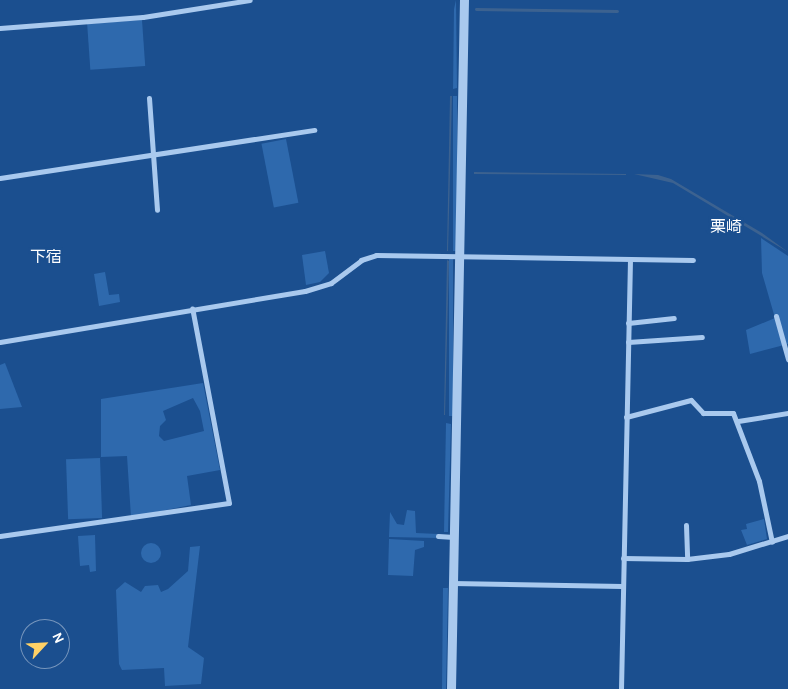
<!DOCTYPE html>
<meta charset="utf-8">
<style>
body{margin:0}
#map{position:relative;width:788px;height:689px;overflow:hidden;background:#1b4f8f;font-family:Karla,"Noto Sans JP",sans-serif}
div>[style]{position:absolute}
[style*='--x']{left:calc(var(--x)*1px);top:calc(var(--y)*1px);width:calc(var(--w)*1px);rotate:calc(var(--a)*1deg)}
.green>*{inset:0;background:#2e69ad;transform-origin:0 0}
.round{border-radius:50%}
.water>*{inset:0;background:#3c6290}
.stream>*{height:3px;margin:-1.5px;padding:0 1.5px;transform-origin:1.5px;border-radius:1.5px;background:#3c6290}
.minor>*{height:5px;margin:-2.5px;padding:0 2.5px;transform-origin:2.5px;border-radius:2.5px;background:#a9c9ee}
.tertiary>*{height:9px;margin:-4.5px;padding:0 4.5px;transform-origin:4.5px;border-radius:4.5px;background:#a9c9ee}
span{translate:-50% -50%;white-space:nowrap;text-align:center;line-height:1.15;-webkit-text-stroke:5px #1b4f8f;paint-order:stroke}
.neighbourhood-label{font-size:16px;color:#fff}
.north{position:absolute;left:20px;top:619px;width:50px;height:50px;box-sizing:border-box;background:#1b4f8f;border:1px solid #7695bc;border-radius:50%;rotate:65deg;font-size:14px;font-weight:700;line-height:20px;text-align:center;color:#fff}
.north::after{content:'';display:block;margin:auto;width:18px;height:22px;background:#ffd166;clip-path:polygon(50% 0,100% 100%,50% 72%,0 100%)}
</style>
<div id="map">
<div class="green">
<i style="clip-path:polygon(456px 0,457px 88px,453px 89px,454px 9px)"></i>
<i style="left:142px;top:20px;width:46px;height:55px;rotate:86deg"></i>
<i style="left:453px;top:96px;width:4px;height:155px"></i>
<i style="left:286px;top:139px;width:65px;height:25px;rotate:79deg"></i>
<i style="clip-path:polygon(761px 238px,788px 256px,788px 344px,750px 354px,746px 330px,775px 318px,762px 273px)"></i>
<i style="clip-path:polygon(325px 251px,329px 273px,320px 282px,306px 285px,302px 255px)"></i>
<i style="left:449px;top:259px;width:4px;height:157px"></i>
<i style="clip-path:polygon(105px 272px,109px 295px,119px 294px,120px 302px,99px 306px,94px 274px)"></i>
<i style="clip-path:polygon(5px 363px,22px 407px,0 409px,0 365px)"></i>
<i style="clip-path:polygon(evenodd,203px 383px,220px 470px,187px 476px,191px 505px,131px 517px,127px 456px,101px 457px,101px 399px,203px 383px,193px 398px,200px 411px,204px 431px,164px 441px,159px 436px,160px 426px,166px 420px,163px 411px,193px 398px)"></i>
<i style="clip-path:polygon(446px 423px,451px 424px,448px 532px,444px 532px)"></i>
<i style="left:100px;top:458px;width:60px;height:34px;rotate:88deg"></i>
<i style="clip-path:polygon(407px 510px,415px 511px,416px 533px,438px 534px,438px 538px,389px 537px,390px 512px,397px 524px,404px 525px)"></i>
<i style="clip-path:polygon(764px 519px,767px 539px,747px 545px,741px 530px,747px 529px,746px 524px)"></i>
<i style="clip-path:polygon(95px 535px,96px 571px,90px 572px,89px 565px,80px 566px,78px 536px)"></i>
<i style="clip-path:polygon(389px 539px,424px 541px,424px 547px,415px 550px,413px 576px,388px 575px)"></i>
<i class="round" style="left:141px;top:543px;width:20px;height:20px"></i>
<i style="clip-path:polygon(200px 546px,188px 647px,204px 658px,201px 684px,165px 686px,164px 668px,122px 670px,119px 664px,116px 590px,125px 582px,141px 592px,145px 586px,158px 585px,161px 592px,168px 589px,188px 571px,190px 547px)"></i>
<i style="clip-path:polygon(443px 588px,448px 588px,446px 689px,442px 689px)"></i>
</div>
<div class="water">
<i style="clip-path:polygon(450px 96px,452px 96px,448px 251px,447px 251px)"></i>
<i style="clip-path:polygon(474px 172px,626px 174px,626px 175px,474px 174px)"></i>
<i style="clip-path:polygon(634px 174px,658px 175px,671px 179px,762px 233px,788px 252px,673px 183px)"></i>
<i style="clip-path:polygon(447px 260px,449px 261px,445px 415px,444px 415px)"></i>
</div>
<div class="stream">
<i style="--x:476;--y:9;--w:141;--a:0.8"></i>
</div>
<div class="minor">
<i style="--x:0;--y:28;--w:143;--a:-4.4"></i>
<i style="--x:143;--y:17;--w:108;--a:-9"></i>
<i style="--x:149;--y:98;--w:112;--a:85.9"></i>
<i style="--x:0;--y:178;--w:318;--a:-8.7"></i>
<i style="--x:776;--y:316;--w:45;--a:74.4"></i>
<i style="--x:628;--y:323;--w:46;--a:-6.2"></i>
<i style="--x:0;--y:342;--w:309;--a:-9.5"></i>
<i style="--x:305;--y:291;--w:27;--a:-17"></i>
<i style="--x:331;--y:283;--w:38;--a:-37"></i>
<i style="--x:361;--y:260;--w:16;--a:-18"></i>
<i style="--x:376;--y:255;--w:317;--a:0.9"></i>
<i style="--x:628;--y:342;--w:74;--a:-3.9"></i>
<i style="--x:626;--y:417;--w:67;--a:-14.7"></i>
<i style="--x:691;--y:400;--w:18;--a:47"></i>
<i style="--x:703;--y:413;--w:30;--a:0"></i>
<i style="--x:733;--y:413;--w:73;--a:69.1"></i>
<i style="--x:759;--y:481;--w:62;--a:78"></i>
<i style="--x:738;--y:421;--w:51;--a:-9.1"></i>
<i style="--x:686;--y:525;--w:34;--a:88"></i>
<i style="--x:0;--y:536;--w:231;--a:-8.2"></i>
<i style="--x:229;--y:503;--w:198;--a:-100.7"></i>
<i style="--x:438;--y:536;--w:16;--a:4"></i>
<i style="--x:623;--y:558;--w:64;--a:0.9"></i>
<i style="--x:687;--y:559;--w:42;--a:-6.8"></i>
<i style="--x:729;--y:554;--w:62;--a:-17"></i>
<i style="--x:452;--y:583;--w:170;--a:1"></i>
<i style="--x:621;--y:689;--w:430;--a:-88.8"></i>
</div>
<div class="tertiary">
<i style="--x:451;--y:689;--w:689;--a:-88.92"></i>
</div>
<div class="neighbourhood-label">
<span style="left:726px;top:227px">栗崎</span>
<span style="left:46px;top:257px">下宿</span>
</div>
<div class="north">N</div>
</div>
